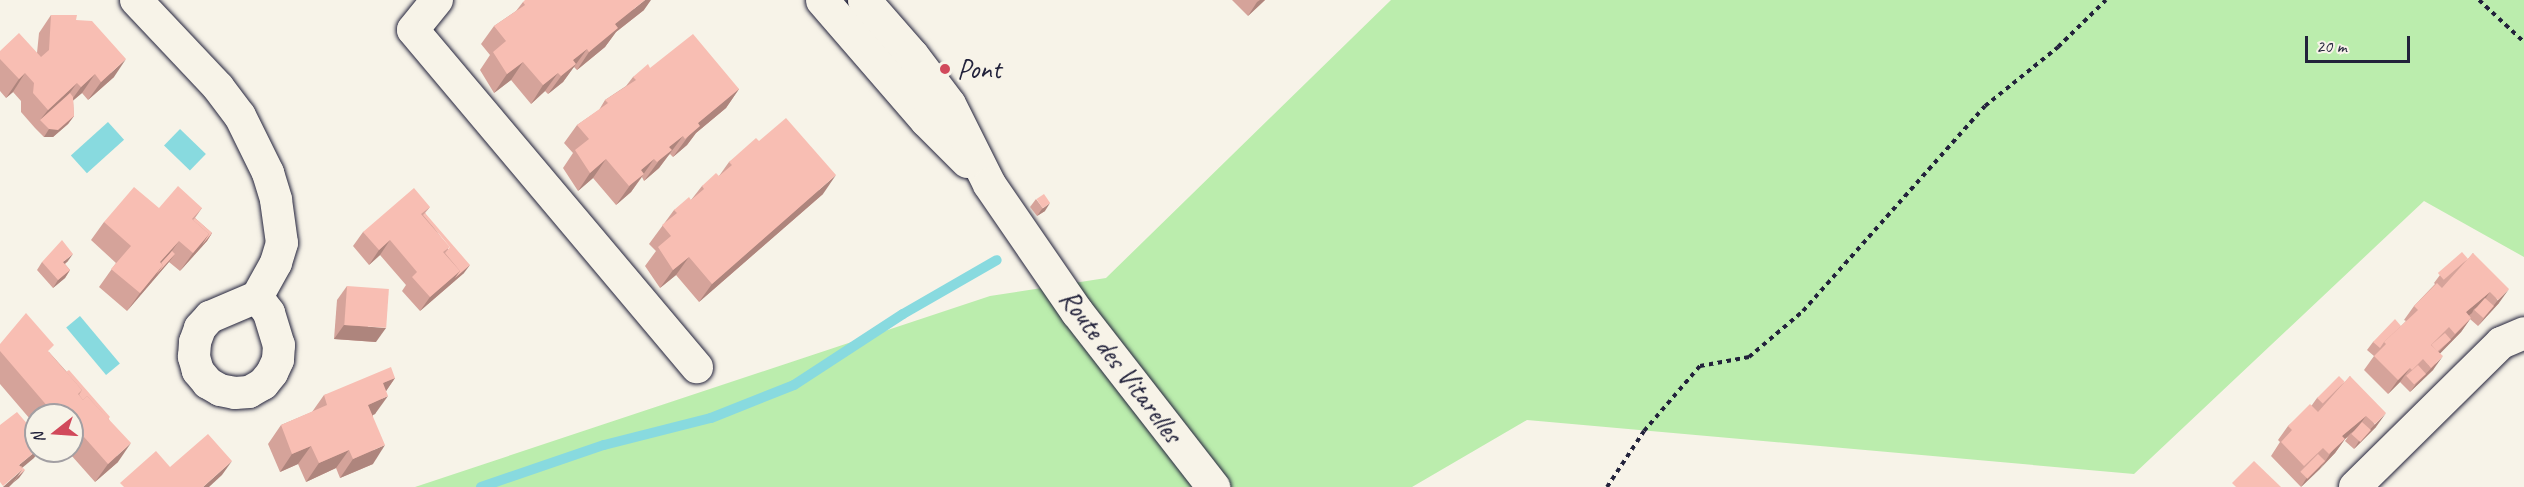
<!DOCTYPE html>
<style>
body{margin:0}
#map{position:relative;width:2524px;height:487px;overflow:hidden;background:#f7f3e8;font-family:Caveat,sans-serif}
div>[style]{position:absolute}
[style*='--x']{left:calc(var(--x)*1px);top:calc(var(--y)*1px);width:calc(var(--w)*1px);rotate:calc(var(--a)*1deg)}
.green>*{inset:0;background:#bbedad}
.water>*{inset:0;background:#88dadf;transform-origin:0 0}
.stream>*{height:10px;margin:-5px;padding:0 5px;transform-origin:5px;border-radius:5px;background:#88dadf}
.path>*{height:4px;margin-top:-2px;transform-origin:0;background:repeating-linear-gradient(90deg,#22223b 0 4.5px,transparent 0 9px)}
.roads{filter:drop-shadow(0 0 2px #22223b) drop-shadow(0 0 2px #22223b)}
.minor>*{height:32px;margin:-16px;padding:0 16px;transform-origin:16px;border-radius:16px;background:#f7f3e8}
.secondary>*{height:33px;margin:-16.5px;padding:0 16.5px;transform-origin:16.5px;border-radius:16.5px;background:#f7f3e8}
.wall>*{inset:0;background:#d5a39a}
.shaded-wall>*{inset:0;background:#ae857d}
.building>*{inset:0;background:#f8beb3;transform-origin:0 0}
.dots>*{width:16px;height:16px;translate:-50% -50%;box-sizing:border-box;border:3px solid #f7f3e8;border-radius:50%}
span{translate:-50% -50%;white-space:nowrap;text-align:center;line-height:1.15;-webkit-text-stroke:4.5px #f7f3e8;paint-order:stroke}
.poi-label{font-size:28px;color:#22223b}
.left{translate:0 -50%;text-align:left}
.street-label{font-size:28px;color:#22223b}
.north{position:absolute;left:24px;top:403px;width:60px;height:60px;box-sizing:border-box;background:#f7f3e8;border:2px solid #a29fa3;border-radius:50%;rotate:253deg;font-size:16px;font-weight:700;line-height:24px;text-align:center;color:#22223b}
.north::after{content:'';display:block;margin:auto;width:21px;height:27px;background:#d1495b;clip-path:polygon(50% 0,100% 100%,50% 72%,0 100%)}
.scale{position:absolute;left:2305px;top:36px;width:105px;height:27px;box-sizing:border-box;border:3px solid #22223b;border-top:0;padding-left:8px;font-size:18px;line-height:21px;white-space:nowrap;color:#22223b;-webkit-text-stroke:4px #f7f3e8;paint-order:stroke}
</style>
<div id="map">
<div class="green">
<i style="clip-path:polygon(1391px 0,2524px 0,2524px 257px,2424px 201px,2134px 474px,1527px 420px,1412px 487px,415px 487px,990px 296px,1106px 278px)"></i>
</div>
<div class="water">
<i style="left:108px;top:122px;width:24px;height:50px;rotate:48deg"></i>
<i style="left:180px;top:129px;width:36px;height:23px;rotate:44deg"></i>
<i style="left:80px;top:316px;width:62px;height:18px;rotate:50deg"></i>
</div>
<div class="stream">
<i style="--x:481;--y:487;--w:130;--a:-18.9"></i>
<i style="--x:604;--y:445;--w:110;--a:-14.2"></i>
<i style="--x:711;--y:418;--w:89;--a:-21.7"></i>
<i style="--x:794;--y:385;--w:130;--a:-33.1"></i>
<i style="--x:903;--y:314;--w:108;--a:-29.9"></i>
</div>
<div class="path">
<i style="--x:2479;--y:0;--w:62;--a:43"></i>
<i style="--x:1607;--y:487;--w:67;--a:-56.5"></i>
<i style="--x:1644;--y:431;--w:86;--a:-49.3"></i>
<i style="--x:1700;--y:366;--w:50;--a:-10.4"></i>
<i style="--x:1749;--y:357;--w:71;--a:-40.4"></i>
<i style="--x:1803;--y:311;--w:274;--a:-48.4"></i>
<i style="--x:1985;--y:106;--w:94;--a:-38.9"></i>
<i style="--x:2058;--y:47;--w:67;--a:-44.4"></i>
</div>
<div class="roads">
<div class="minor">
<i style="--x:136;--y:0;--w:120;--a:46.7"></i>
<i style="--x:218;--y:87;--w:36;--a:53"></i>
<i style="--x:240;--y:116;--w:64;--a:63.8"></i>
<i style="--x:268;--y:173;--w:28;--a:73"></i>
<i style="--x:276;--y:200;--w:43;--a:82.1"></i>
<i style="--x:282;--y:243;--w:21;--a:107"></i>
<i style="--x:276;--y:263;--w:39;--a:119"></i>
<i style="--x:437;--y:0;--w:38;--a:129"></i>
<i style="--x:413;--y:30;--w:441;--a:49.9"></i>
<i style="--x:257;--y:297;--w:20;--a:53"></i>
<i style="--x:269;--y:313;--w:34;--a:73"></i>
<i style="--x:279;--y:345;--w:15;--a:94"></i>
<i style="--x:278;--y:360;--w:14;--a:115"></i>
<i style="--x:272;--y:373;--w:14;--a:129"></i>
<i style="--x:263;--y:384;--w:16;--a:150"></i>
<i style="--x:249;--y:392;--w:14;--a:176"></i>
<i style="--x:235;--y:393;--w:15;--a:-169"></i>
<i style="--x:220;--y:390;--w:14;--a:-150"></i>
<i style="--x:208;--y:383;--w:16;--a:-130"></i>
<i style="--x:198;--y:371;--w:15;--a:-106"></i>
<i style="--x:194;--y:357;--w:15;--a:-86"></i>
<i style="--x:195;--y:342;--w:15;--a:-70"></i>
<i style="--x:200;--y:328;--w:15;--a:-48"></i>
<i style="--x:210;--y:317;--w:51;--a:-23.1"></i>
<i style="--x:2355;--y:487;--w:205;--a:-44.6"></i>
<i style="--x:2501;--y:343;--w:25;--a:-23"></i>
</div>
<div class="secondary">
<i style="--x:822;--y:0;--w:159;--a:49.1"></i>
<i style="--x:926;--y:120;--w:58;--a:45"></i>
<i style="--x:864;--y:0;--w:73;--a:48.9"></i>
<i style="--x:912;--y:55;--w:61;--a:52.9"></i>
<i style="--x:949;--y:104;--w:89;--a:63.4"></i>
<i style="--x:989;--y:184;--w:155;--a:55.5"></i>
<i style="--x:1077;--y:312;--w:222;--a:52.1"></i>
</div>
</div>
<div class="wall">
<i style="clip-path:polygon(1232px 0,1265px 0,1248px 16px)"></i>
<i style="clip-path:polygon(523px 2px,644px 10px,616px 32px,605px 47px,577px 70px,574px 67px,573px 68px,563px 82px,548px 94px,545px 91px,531px 104px,511px 80px,494px 93px,480px 70px,490px 55px,481px 44px,494px 26px,516px 11px)"></i>
<i style="clip-path:polygon(51px 15px,76px 20px,114px 77px,88px 100px,82px 93px,73px 100px,74px 116px,68px 124px,53px 137px,44px 137px,35px 128px,21px 112px,21px 101px,13px 92px,6px 98px,0 91px,0 51px,37px 53px,39px 33px)"></i>
<i style="clip-path:polygon(650px 68px,739px 89px,726px 108px,696px 133px,687px 145px,673px 157px,670px 154px,668px 156px,659px 168px,644px 181px,642px 177px,631px 192px,616px 205px,593px 178px,578px 191px,563px 168px,573px 153px,564px 143px,577px 125px,599px 110px,605px 100px,626px 86px,633px 77px)"></i>
<i style="clip-path:polygon(759px 141px,823px 194px,699px 302px,676px 275px,660px 288px,645px 266px,656px 251px,649px 244px,674px 210px,691px 200px,702px 186px,719px 176px,729px 162px)"></i>
<i style="clip-path:polygon(1036px 199px,1045px 211px,1037px 216px,1030px 207px)"></i>
<i style="clip-path:polygon(430px 207px,425px 213px,464px 273px,420px 311px,402px 291px,406px 285px,380px 255px,369px 265px,353px 246px,363px 232px)"></i>
<i style="clip-path:polygon(159px 208px,202px 208px,195px 218px,212px 233px,207px 241px,180px 271px,169px 262px,127px 311px,99px 287px,116px 263px,91px 240px,104px 222px)"></i>
<i style="clip-path:polygon(2473px 253px,2499px 303px,2478px 326px,2470px 319px,2461px 332px,2440px 353px,2433px 370px,2410px 392px,2400px 382px,2388px 394px,2364px 370px,2374px 356px,2367px 350px,2373px 342px,2401px 326px,2406px 321px,2404px 320px,2414px 306px,2435px 284px,2434px 283px,2440px 275px,2468px 259px)"></i>
<i style="clip-path:polygon(68px 261px,65px 264px,70px 270px,65px 278px,53px 288px,37px 270px,42px 262px)"></i>
<i style="clip-path:polygon(347px 286px,376px 342px,334px 339px,337px 300px)"></i>
<i style="clip-path:polygon(0 344px,49px 352px,109px 419px,118px 462px,95px 482px,71px 455px,66px 460px,58px 451px,72px 451px,72px 415px,36px 415px,36px 426px,0 384px)"></i>
<i style="clip-path:polygon(2350px 376px,2376px 427px,2354px 449px,2345px 441px,2348px 437px,2345px 439px,2335px 453px,2301px 487px,2271px 456px,2280px 442px,2278px 440px,2288px 426px,2312px 405px,2317px 398px,2345px 382px)"></i>
<i style="clip-path:polygon(395px 378px,386px 391px,375px 414px,373px 415px,373px 464px,340px 478px,336px 468px,306px 482px,298px 464px,280px 472px,268px 444px,281px 425px,312px 412px,324px 395px)"></i>
</div>
<div class="shaded-wall">
<i style="clip-path:polygon(645px 0,651px 0,644px 10px,616px 32px,605px 47px,577px 70px,589px 52px,615px 24px)"></i>
<i style="clip-path:polygon(1260px 0,1265px 0,1248px 16px,1257px 2px)"></i>
<i style="clip-path:polygon(587px 49px,563px 82px,548px 94px,573px 60px)"></i>
<i style="clip-path:polygon(126px 59px,114px 77px,88px 100px,101px 82px)"></i>
<i style="clip-path:polygon(523px 62px,511px 80px,494px 93px,507px 74px)"></i>
<i style="clip-path:polygon(25px 73px,13px 92px,6px 98px,19px 79px)"></i>
<i style="clip-path:polygon(558px 73px,545px 91px,531px 104px,543px 85px)"></i>
<i style="clip-path:polygon(95px 74px,82px 93px,68px 105px,81px 87px)"></i>
<i style="clip-path:polygon(77px 83px,64px 101px,40px 120px,48px 110px)"></i>
<i style="clip-path:polygon(739px 89px,726px 108px,696px 133px,687px 145px,673px 157px,698px 123px)"></i>
<i style="clip-path:polygon(74px 116px,68px 124px,53px 137px,44px 137px,49px 129px)"></i>
<i style="clip-path:polygon(683px 136px,659px 168px,644px 181px,669px 147px)"></i>
<i style="clip-path:polygon(606px 159px,593px 178px,578px 191px,590px 173px)"></i>
<i style="clip-path:polygon(654px 159px,631px 192px,616px 205px,641px 170px)"></i>
<i style="clip-path:polygon(836px 175px,823px 194px,699px 302px,712px 284px)"></i>
<i style="clip-path:polygon(1050px 203px,1045px 211px,1037px 216px,1042px 209px)"></i>
<i style="clip-path:polygon(212px 233px,207px 241px,180px 271px,193px 253px,209px 234px)"></i>
<i style="clip-path:polygon(390px 240px,380px 255px,369px 265px,379px 250px)"></i>
<i style="clip-path:polygon(179px 241px,166px 259px,154px 273px,160px 262px)"></i>
<i style="clip-path:polygon(73px 254px,68px 261px,57px 270px,63px 262px)"></i>
<i style="clip-path:polygon(175px 254px,169px 262px,127px 311px,140px 293px,163px 265px)"></i>
<i style="clip-path:polygon(689px 257px,676px 275px,660px 288px,673px 270px)"></i>
<i style="clip-path:polygon(470px 265px,464px 273px,420px 311px,430px 297px,460px 271px)"></i>
<i style="clip-path:polygon(70px 270px,65px 278px,53px 288px,58px 280px)"></i>
<i style="clip-path:polygon(2509px 289px,2499px 303px,2478px 326px,2498px 300px)"></i>
<i style="clip-path:polygon(2490px 292px,2480px 306px,2474px 309px,2472px 313px,2456px 326px,2466px 312px)"></i>
<i style="clip-path:polygon(2471px 318px,2461px 332px,2428px 366px,2433px 358px)"></i>
<i style="clip-path:polygon(344px 325px,386px 328px,376px 342px,334px 339px)"></i>
<i style="clip-path:polygon(2443px 356px,2433px 370px,2410px 392px,2416px 384px)"></i>
<i style="clip-path:polygon(2410px 368px,2400px 382px,2388px 394px,2398px 380px)"></i>
<i style="clip-path:polygon(395px 378px,382px 397px,383px 383px)"></i>
<i style="clip-path:polygon(388px 396px,375px 414px,355px 423px,368px 405px)"></i>
<i style="clip-path:polygon(2386px 413px,2376px 427px,2354px 449px,2359px 441px)"></i>
<i style="clip-path:polygon(2366px 416px,2356px 430px,2351px 433px,2345px 439px,2335px 453px,2320px 469px,2342px 436px)"></i>
<i style="clip-path:polygon(84px 437px,71px 455px,66px 460px,78px 442px)"></i>
<i style="clip-path:polygon(131px 443px,118px 462px,95px 482px,108px 464px)"></i>
<i style="clip-path:polygon(385px 445px,373px 464px,340px 478px,353px 459px)"></i>
<i style="clip-path:polygon(311px 446px,298px 464px,280px 472px,292px 454px)"></i>
<i style="clip-path:polygon(349px 450px,336px 468px,306px 482px,319px 463px)"></i>
<i style="clip-path:polygon(36px 451px,39px 451px,34px 458px,16px 473px,19px 465px)"></i>
<i style="clip-path:polygon(232px 461px,222px 475px,209px 487px,203px 487px)"></i>
<i style="clip-path:polygon(2325px 461px,2320px 469px,2301px 487px,2306px 479px)"></i>
<i style="clip-path:polygon(23px 469px,13px 483px,9px 487px,3px 487px)"></i>
<i style="clip-path:polygon(25px 470px,19px 478px,13px 483px,18px 476px)"></i>
</div>
<div class="building">
<i style="clip-path:polygon(525px 0,645px 0,615px 24px,618px 28px,589px 52px,587px 49px,573px 60px,576px 64px,561px 76px,558px 73px,543px 85px,523px 62px,507px 74px,493px 52px,506px 41px,494px 26px,525px 5px,523px 2px)"></i>
<i style="clip-path:polygon(51px 15px,77px 15px,76px 20px,92px 21px,126px 59px,101px 82px,95px 74px,81px 87px,77px 83px,48px 110px,33px 93px,34px 83px,25px 73px,19px 79px,0 59px,0 51px,19px 33px,41px 57px,49px 50px)"></i>
<i style="clip-path:polygon(693px 34px,739px 89px,698px 123px,700px 126px,685px 139px,683px 136px,669px 147px,672px 150px,657px 162px,654px 159px,641px 170px,644px 174px,629px 186px,606px 159px,590px 173px,575px 150px,589px 139px,577px 125px,608px 103px,605px 100px,636px 80px,633px 77px,648px 64px,650px 68px)"></i>
<i style="clip-path:polygon(70px 93px,73px 97px,74px 116px,58px 130px,49px 129px,40px 120px)"></i>
<i style="clip-path:polygon(786px 118px,836px 175px,712px 284px,689px 257px,673px 270px,658px 247px,671px 236px,662px 225px,677px 213px,674px 210px,689px 197px,691px 200px,704px 189px,702px 186px,716px 173px,719px 176px,732px 165px,729px 162px,756px 138px,759px 141px)"></i>
<i style="clip-path:polygon(178px 186px,202px 208px,192px 219px,209px 234px,193px 253px,179px 241px,160px 262px,163px 265px,140px 293px,111px 269px,131px 246px,104px 222px,134px 187px,159px 208px)"></i>
<i style="clip-path:polygon(414px 188px,430px 207px,421px 214px,450px 247px,443px 252px,460px 271px,430px 297px,412px 277px,417px 272px,390px 240px,379px 250px,363px 232px)"></i>
<i style="left:1044px;top:194px;width:11px;height:9px;rotate:56deg"></i>
<i style="clip-path:polygon(425px 213px,470px 265px,455px 278px,460px 271px,445px 253px,450px 247px,423px 215px)"></i>
<i style="clip-path:polygon(195px 218px,212px 233px,202px 245px,209px 234px,193px 220px)"></i>
<i style="clip-path:polygon(62px 240px,73px 254px,63px 262px,70px 270px,58px 280px,42px 262px)"></i>
<i style="clip-path:polygon(172px 251px,175px 254px,156px 275px,163px 265px,161px 263px)"></i>
<i style="left:2462px;top:252px;width:9px;height:32px;rotate:49deg"></i>
<i style="clip-path:polygon(2473px 253px,2509px 289px,2498px 300px,2490px 292px,2466px 312px,2471px 318px,2455px 334px,2449px 327px,2431px 345px,2443px 356px,2431px 368px,2423px 359px,2412px 370px,2410px 368px,2398px 380px,2374px 356px,2386px 344px,2384px 342px,2418px 310px,2414px 306px,2437px 283px,2442px 288px)"></i>
<i style="left:347px;top:286px;width:42px;height:39px;rotate:4deg"></i>
<i style="left:2485px;top:298px;width:12px;height:16px;rotate:42deg"></i>
<i style="clip-path:polygon(26px 313px,54px 345px,48px 351px,82px 390px,78px 394px,83px 400px,87px 396px,131px 443px,108px 464px,84px 437px,78px 442px,72px 434px,72px 415px,55px 415px,0 351px,0 344px)"></i>
<i style="clip-path:polygon(2395px 319px,2401px 326px,2384px 342px,2380px 348px,2373px 342px)"></i>
<i style="left:2445px;top:333px;width:9px;height:18px;rotate:49deg"></i>
<i style="left:2418px;top:365px;width:12px;height:16px;rotate:48deg"></i>
<i style="clip-path:polygon(391px 367px,395px 378px,383px 383px,388px 396px,368px 405px,385px 445px,353px 459px,349px 450px,319px 463px,311px 446px,292px 454px,281px 425px,327px 405px,324px 395px)"></i>
<i style="clip-path:polygon(69px 370px,110px 417px,108px 419px,87px 396px,83px 400px,79px 395px,82px 390px,66px 372px)"></i>
<i style="left:2339px;top:376px;width:8px;height:31px;rotate:45deg"></i>
<i style="clip-path:polygon(2350px 376px,2386px 413px,2375px 424px,2366px 416px,2342px 436px,2345px 439px,2329px 454px,2323px 448px,2304px 466px,2281px 442px,2292px 430px,2288px 426px,2310px 404px,2318px 412px)"></i>
<i style="clip-path:polygon(17px 412px,36px 434px,36px 451px,19px 465px,23px 469px,3px 486px,0 482px,0 425px)"></i>
<i style="left:2362px;top:422px;width:12px;height:16px;rotate:42deg"></i>
<i style="clip-path:polygon(208px 434px,232px 461px,203px 487px,124px 487px,120px 483px,156px 451px,170px 467px)"></i>
<i style="left:2318px;top:454px;width:10px;height:25px;rotate:45deg"></i>
<i style="clip-path:polygon(2254px 461px,2281px 487px,2236px 487px,2232px 483px)"></i>
<i style="clip-path:polygon(20px 466px,21px 466px,25px 470px,18px 476px,23px 469px)"></i>
</div>
<div class="dots">
<i style="left:945px;top:69px;background:#d1495b"></i>
</div>
<div class="poi-label">
<span class="left" style="left:957px;top:69px">Pont</span>
</div>
<div class="street-label">
<span style="left:1121px;top:366px;rotate:53deg">Route des Vitarelles</span>
</div>
<div class="north">N</div>
<div class="scale">20 m</div>
</div>
